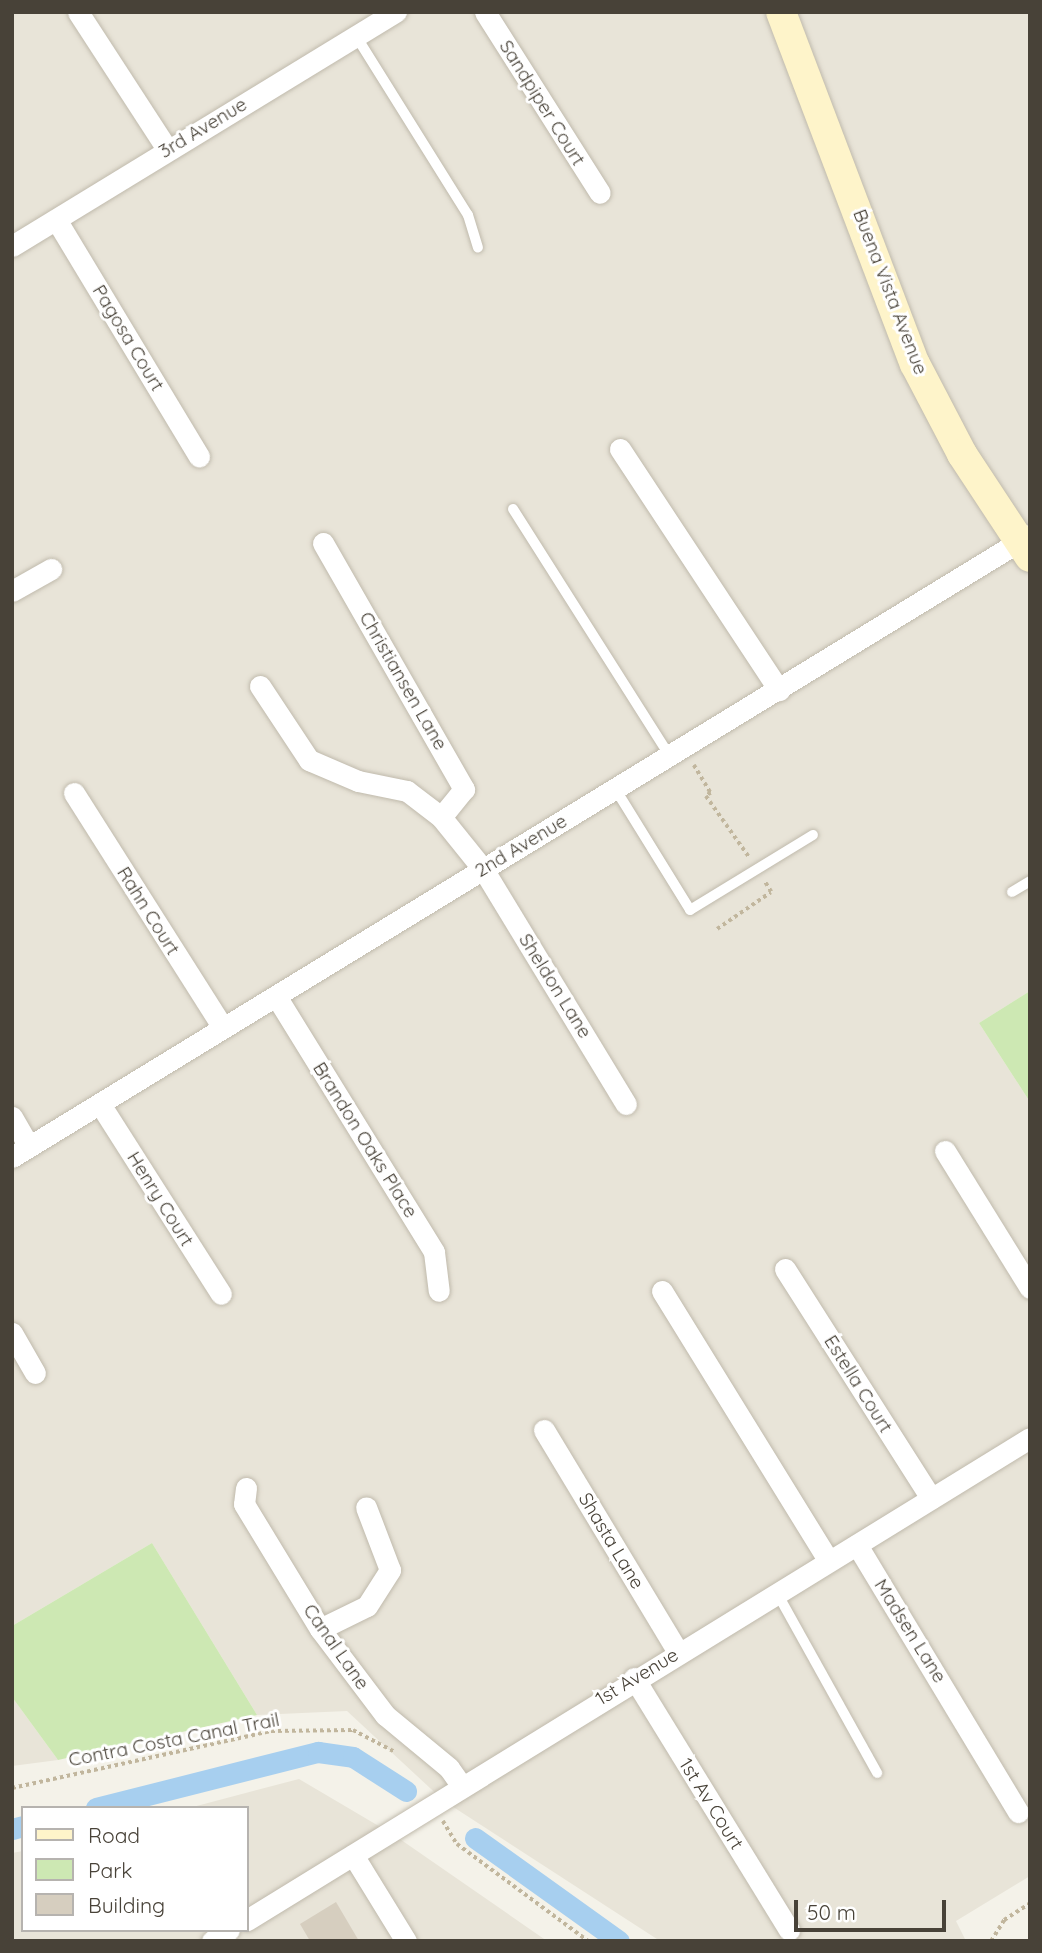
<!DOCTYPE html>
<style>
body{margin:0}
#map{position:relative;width:1042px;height:1953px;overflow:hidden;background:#f4f2e9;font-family:Quicksand,sans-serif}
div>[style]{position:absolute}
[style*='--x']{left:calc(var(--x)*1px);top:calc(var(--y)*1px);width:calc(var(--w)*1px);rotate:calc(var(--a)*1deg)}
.residential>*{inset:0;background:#e8e4d8}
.green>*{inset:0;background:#cde8b3}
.canal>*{height:21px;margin:-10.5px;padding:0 10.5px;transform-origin:10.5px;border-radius:10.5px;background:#a7cfef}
.building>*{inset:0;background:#d6cebf}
.path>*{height:3.5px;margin-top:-1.75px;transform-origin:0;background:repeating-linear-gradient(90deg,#c1b69d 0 3.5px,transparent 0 7px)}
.roads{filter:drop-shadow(0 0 2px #c0baac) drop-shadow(0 0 2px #c0baac)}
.lane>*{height:10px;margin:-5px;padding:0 5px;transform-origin:5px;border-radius:5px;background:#fff}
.street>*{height:21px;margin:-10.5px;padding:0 10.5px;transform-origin:10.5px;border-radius:10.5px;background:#fff}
.secondary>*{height:30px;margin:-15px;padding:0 15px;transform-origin:15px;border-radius:15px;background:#fef4ca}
span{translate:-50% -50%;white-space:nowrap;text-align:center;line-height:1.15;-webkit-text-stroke:6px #fff;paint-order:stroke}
.street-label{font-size:19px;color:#484238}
.frame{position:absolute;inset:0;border:14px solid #484238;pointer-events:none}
.legend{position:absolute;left:21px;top:1806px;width:228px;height:126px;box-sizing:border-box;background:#fff;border:2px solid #b6b3af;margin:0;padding:9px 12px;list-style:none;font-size:21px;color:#484238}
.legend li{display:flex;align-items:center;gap:14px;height:35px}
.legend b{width:35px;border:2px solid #b6b3af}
.scale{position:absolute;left:794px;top:1900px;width:152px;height:32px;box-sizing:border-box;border:4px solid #484238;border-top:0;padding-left:9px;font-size:21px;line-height:24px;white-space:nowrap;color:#484238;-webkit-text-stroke:5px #fff;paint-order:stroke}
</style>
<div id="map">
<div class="residential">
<i style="clip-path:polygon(12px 12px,1030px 12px,1030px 991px,979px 1023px,1030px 1102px,1030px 1876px,956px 1921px,966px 1941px,660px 1941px,444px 1801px,347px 1711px,257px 1715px,152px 1543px,12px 1626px)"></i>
<i style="clip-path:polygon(12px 1697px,58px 1760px,12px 1766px)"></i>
<i style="clip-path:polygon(299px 1779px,394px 1835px,547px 1941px,12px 1941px,12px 1853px,23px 1851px,23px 1930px,247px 1930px,247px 1808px,189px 1808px)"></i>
</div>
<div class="green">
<i style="clip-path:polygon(1030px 991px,1030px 1102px,979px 1023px)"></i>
<i style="clip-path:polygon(152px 1543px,257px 1715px,58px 1760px,12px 1697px,12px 1626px)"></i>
</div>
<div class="canal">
<i style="--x:96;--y:1808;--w:229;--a:-14.2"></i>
<i style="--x:318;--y:1752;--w:35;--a:8"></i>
<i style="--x:353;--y:1757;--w:63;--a:32.7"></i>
<i style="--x:12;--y:1829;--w:11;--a:-15"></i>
<i style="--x:475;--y:1838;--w:177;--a:35.6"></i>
</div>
<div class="building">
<i style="clip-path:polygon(336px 1902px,359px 1941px,310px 1941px,300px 1924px)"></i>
</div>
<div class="path">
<i style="--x:694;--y:765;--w:33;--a:59"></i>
<i style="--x:711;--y:793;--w:6;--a:149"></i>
<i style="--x:706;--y:796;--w:75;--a:54.8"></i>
<i style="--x:717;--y:929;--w:65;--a:-34.4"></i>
<i style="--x:771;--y:892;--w:13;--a:-122"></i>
<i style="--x:12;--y:1788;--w:265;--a:-12.4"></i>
<i style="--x:271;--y:1731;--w:82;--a:-0.7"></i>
<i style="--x:353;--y:1730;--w:47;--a:27.6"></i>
<i style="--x:443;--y:1821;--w:27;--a:59"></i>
<i style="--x:457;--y:1844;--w:163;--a:36.5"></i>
<i style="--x:991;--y:1941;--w:25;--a:-58"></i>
<i style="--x:1004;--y:1920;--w:31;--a:-33"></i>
</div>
<div class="roads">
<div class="lane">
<i style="--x:356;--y:36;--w:211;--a:58"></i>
<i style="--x:468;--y:215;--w:34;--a:73"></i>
<i style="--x:513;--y:509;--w:295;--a:57.6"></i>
<i style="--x:616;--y:790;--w:141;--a:58.3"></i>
<i style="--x:690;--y:910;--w:144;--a:-31.4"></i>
<i style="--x:1012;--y:892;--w:21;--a:-31"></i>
<i style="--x:777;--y:1593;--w:206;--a:60.9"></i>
</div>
<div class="street">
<i style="--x:78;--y:12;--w:163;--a:57"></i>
<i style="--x:485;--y:12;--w:214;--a:57.6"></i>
<i style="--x:57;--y:221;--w:275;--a:58.9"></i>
<i style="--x:12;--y:246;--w:450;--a:-31.4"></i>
<i style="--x:620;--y:449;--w:289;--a:56.6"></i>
<i style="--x:323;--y:543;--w:284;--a:60.2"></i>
<i style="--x:464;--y:789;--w:36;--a:129"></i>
<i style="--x:12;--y:591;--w:45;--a:-29.4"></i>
<i style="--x:260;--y:686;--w:89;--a:56.5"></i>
<i style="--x:309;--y:760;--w:53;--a:23.2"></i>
<i style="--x:358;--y:781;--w:50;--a:11.5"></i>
<i style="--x:407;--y:791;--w:43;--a:37.4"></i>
<i style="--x:441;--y:817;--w:67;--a:51.1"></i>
<i style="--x:483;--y:869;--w:275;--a:58.7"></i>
<i style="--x:74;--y:793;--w:278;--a:57.6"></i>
<i style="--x:276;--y:996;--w:301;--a:58.3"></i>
<i style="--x:434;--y:1252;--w:39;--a:83"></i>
<i style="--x:100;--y:1104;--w:225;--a:57.5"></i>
<i style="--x:12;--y:1117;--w:34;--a:60"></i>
<i style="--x:945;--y:1151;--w:161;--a:58.2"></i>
<i style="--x:12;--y:1157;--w:1193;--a:-31.43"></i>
<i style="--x:785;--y:1269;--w:272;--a:57.5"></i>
<i style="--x:662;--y:1291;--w:317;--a:58.3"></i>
<i style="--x:12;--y:1333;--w:46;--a:60.1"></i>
<i style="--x:544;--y:1430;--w:259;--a:58.9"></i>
<i style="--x:246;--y:1488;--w:16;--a:97"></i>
<i style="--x:244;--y:1504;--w:146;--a:58.7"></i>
<i style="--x:320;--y:1629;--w:108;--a:52.9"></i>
<i style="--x:385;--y:1715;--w:83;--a:39.6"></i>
<i style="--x:449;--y:1768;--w:19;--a:55"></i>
<i style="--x:857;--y:1545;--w:312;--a:58.9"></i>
<i style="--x:320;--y:1629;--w:52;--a:-26.1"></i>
<i style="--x:367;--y:1606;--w:43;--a:-57.4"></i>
<i style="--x:390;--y:1570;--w:67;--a:-110.9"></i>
<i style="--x:634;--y:1678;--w:296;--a:58.4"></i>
<i style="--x:353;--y:1855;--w:101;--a:58.4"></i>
<i style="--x:247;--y:1920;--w:919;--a:-31.62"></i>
<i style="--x:212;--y:1941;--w:20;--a:-33"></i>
</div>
<div class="secondary">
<i style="--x:781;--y:12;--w:377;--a:69.2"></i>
<i style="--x:915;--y:364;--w:102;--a:62.4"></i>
<i style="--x:962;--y:454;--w:123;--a:56.6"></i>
</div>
</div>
<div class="street-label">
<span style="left:542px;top:103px;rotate:58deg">Sandpiper Court</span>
<span style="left:203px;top:128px;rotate:-31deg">3rd Avenue</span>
<span style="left:890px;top:292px;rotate:69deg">Buena Vista Avenue</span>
<span style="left:128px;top:338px;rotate:59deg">Pagosa Court</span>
<span style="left:403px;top:681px;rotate:60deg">Christiansen Lane</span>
<span style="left:521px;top:846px;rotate:-31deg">2nd Avenue</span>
<span style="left:148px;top:911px;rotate:58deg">Rahn Court</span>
<span style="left:555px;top:986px;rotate:58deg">Sheldon Lane</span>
<span style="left:365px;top:1140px;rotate:58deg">Brandon Oaks Place</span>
<span style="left:160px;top:1199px;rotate:58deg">Henry Court</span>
<span style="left:858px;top:1384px;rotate:58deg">Estella Court</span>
<span style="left:611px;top:1541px;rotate:59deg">Shasta Lane</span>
<span style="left:910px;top:1631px;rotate:58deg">Madsen Lane</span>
<span style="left:336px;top:1647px;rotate:55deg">Canal Lane</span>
<span style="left:637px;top:1677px;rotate:-31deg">1st Avenue</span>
<span style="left:174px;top:1740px;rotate:-11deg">Contra Costa Canal Trail</span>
<span style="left:711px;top:1804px;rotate:58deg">1st Av Court</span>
</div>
<div class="frame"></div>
<ul class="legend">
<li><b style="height:9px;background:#fef4ca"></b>Road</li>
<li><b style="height:19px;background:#cde8b3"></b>Park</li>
<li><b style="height:19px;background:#d6cebf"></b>Building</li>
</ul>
<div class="scale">50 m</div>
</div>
